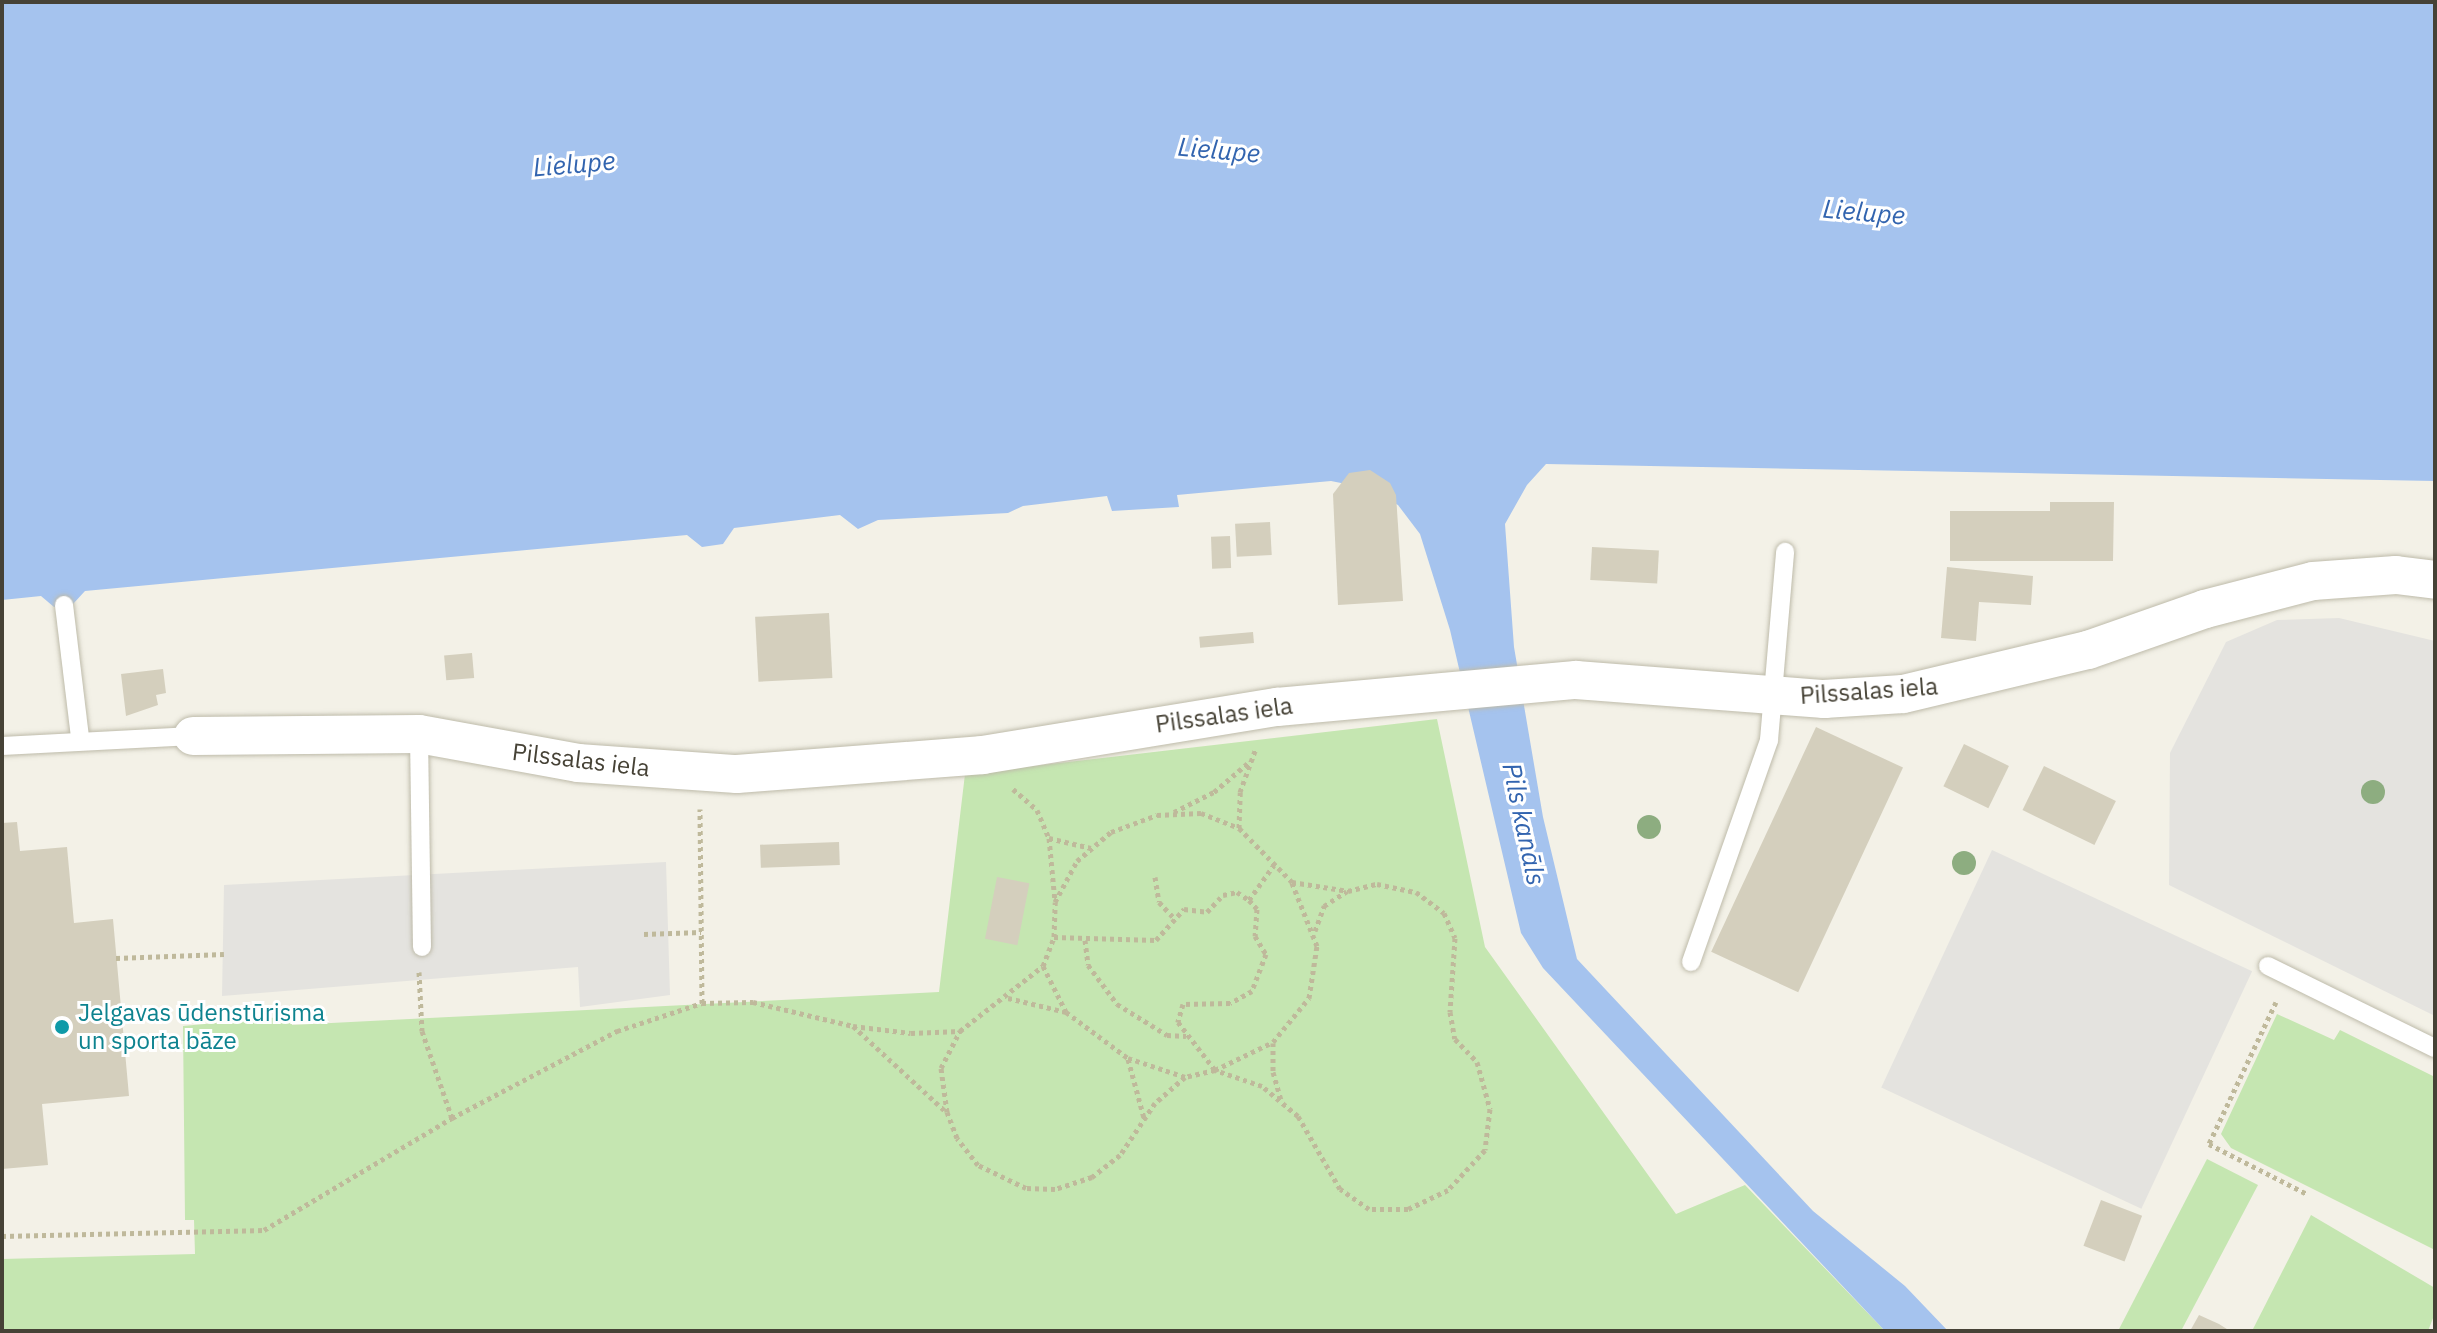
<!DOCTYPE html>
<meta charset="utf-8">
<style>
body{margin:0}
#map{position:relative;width:2437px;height:1333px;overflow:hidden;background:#f3f1e7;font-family:"IBM Plex Sans",sans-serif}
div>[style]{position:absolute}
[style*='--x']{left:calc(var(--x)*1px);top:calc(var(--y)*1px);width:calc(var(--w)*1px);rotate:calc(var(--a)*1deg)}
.green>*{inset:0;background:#c5e6b1}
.parking>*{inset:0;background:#e4e3df;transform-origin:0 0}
.water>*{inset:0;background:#a5c3ee}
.building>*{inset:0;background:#d4cfbd;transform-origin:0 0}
.path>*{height:5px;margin-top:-2.5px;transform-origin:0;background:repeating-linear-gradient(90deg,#bfb99b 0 4px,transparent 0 8px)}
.roads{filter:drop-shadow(0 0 2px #bebbaa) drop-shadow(0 0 2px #bebbaa)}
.lane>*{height:18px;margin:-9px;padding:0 9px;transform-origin:9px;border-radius:9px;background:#fff}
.street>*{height:38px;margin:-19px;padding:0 19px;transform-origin:19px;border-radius:19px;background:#fff}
.trees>*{width:24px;height:24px;margin:-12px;border-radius:50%;background:#8dad80}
.dots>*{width:22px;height:22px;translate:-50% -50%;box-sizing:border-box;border:4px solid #fff;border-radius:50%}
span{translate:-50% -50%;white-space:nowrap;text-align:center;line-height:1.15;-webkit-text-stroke:6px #fff;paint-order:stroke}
.street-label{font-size:24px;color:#464236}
.culture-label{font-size:24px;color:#0d838f}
.left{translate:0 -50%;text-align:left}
.water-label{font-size:26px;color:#3264af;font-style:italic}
.frame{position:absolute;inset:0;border:4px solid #464236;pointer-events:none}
</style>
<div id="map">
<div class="green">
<i style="clip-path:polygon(1437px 719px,1485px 947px,1676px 1214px,1745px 1185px,1885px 1331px,2px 1331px,2px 1259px,195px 1254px,194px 1220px,185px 1220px,183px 1026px,291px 1016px,292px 1025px,939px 992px,965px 774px)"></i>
<i style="clip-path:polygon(2277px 1014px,2334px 1040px,2340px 1030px,2435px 1077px,2435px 1250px,2231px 1148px,2221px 1134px)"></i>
<i style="clip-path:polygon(2207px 1159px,2258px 1185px,2181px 1331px,2118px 1331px)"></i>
<i style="clip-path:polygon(2311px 1215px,2435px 1288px,2435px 1313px,2428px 1331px,2252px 1331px)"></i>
</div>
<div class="parking">
<i style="clip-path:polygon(2339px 618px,2435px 641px,2435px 1016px,2169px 885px,2170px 753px,2226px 642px,2277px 620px)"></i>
<i style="left:1992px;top:850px;width:287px;height:262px;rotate:25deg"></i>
<i style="clip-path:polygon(666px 862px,670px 995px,580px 1007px,578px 967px,222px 996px,224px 885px)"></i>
</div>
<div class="water">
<i style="clip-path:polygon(2px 2px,2435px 2px,2435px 481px,1546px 464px,1527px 485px,1505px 524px,1514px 647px,1543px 817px,1577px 959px,1813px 1211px,1905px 1286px,1948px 1331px,1885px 1331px,1543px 968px,1521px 933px,1450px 630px,1420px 534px,1398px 505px,1361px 487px,1331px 481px,1177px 495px,1179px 507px,1112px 511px,1107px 496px,1023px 506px,1008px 513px,878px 520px,858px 529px,840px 515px,734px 528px,723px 544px,702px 547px,687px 535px,85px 591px,73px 604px,54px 607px,41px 596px,2px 600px)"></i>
</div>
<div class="building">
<i style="clip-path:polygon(1370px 470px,1390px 483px,1396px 495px,1403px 601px,1338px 605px,1333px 494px,1349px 473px)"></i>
<i style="clip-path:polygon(2050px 502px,2114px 502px,2113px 561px,1950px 561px,1950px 511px,2050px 511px)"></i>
<i style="left:1270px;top:522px;width:33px;height:35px;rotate:87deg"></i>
<i style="left:1230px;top:536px;width:32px;height:19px;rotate:88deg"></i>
<i style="left:1592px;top:547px;width:67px;height:33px;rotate:3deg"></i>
<i style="clip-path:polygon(1947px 567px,2033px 576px,2031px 605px,1979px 602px,1976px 641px,1941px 638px)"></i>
<i style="left:829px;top:613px;width:65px;height:74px;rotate:87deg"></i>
<i style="left:1253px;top:632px;width:11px;height:54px;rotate:85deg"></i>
<i style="left:472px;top:653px;width:25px;height:28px;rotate:85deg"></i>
<i style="clip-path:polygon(163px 669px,166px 693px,156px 695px,158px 705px,126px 716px,121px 674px)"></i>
<i style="left:1816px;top:727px;width:96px;height:248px;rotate:25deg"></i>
<i style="left:1964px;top:744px;width:50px;height:47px;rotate:26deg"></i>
<i style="left:2044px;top:766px;width:80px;height:49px;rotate:26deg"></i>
<i style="clip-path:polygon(17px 822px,20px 851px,67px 847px,74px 923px,113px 919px,129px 1096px,42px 1104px,48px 1165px,2px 1169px,2px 823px)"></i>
<i style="left:839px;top:842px;width:23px;height:79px;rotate:88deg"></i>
<i style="left:997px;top:877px;width:33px;height:63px;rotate:11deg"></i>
<i style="left:2101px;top:1200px;width:44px;height:49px;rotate:21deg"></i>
<i style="clip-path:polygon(2199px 1315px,2219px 1324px,2230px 1331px,2190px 1331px)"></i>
</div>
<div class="path">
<i style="--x:1013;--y:789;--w:32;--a:41"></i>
<i style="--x:1037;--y:810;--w:30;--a:67"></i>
<i style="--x:1049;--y:838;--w:63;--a:84.6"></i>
<i style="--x:1174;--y:812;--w:45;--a:-26.6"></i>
<i style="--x:1214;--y:792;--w:45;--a:-40.5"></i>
<i style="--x:1239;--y:828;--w:36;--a:-88"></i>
<i style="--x:1240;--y:792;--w:47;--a:-70"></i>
<i style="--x:1049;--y:838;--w:43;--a:13.4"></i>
<i style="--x:1155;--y:877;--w:25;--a:81"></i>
<i style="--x:1159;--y:902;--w:23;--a:47"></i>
<i style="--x:1249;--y:900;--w:43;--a:-54.5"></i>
<i style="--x:1315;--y:931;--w:27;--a:-70"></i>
<i style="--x:1324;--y:906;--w:27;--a:-33"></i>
<i style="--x:644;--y:934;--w:57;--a:-2"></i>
<i style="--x:1054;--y:937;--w:102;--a:1.7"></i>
<i style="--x:1156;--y:940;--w:42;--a:-47.9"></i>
<i style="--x:1184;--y:909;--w:23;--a:7"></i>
<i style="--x:1207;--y:912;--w:23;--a:-47"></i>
<i style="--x:1223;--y:895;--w:14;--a:-12"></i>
<i style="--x:1237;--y:892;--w:14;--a:34"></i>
<i style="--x:1249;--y:900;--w:12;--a:48"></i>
<i style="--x:1257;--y:909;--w:27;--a:94"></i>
<i style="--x:1255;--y:936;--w:21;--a:59"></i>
<i style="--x:1266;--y:954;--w:40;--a:111"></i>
<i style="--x:1252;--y:991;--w:25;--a:151"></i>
<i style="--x:1230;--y:1003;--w:47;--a:178.8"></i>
<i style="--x:1183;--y:1004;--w:19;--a:106"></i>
<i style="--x:1178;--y:1022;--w:61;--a:52.4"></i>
<i style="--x:1215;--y:1070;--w:64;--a:-25.8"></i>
<i style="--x:1273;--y:1042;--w:57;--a:-50.7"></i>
<i style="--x:1309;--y:998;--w:53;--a:-81.3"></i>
<i style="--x:1317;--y:946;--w:68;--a:-111.6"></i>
<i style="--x:1085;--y:940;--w:25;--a:83"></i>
<i style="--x:1088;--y:965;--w:49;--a:53.4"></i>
<i style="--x:1117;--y:1004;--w:59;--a:31.8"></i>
<i style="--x:1167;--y:1035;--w:19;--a:3"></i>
<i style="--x:116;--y:958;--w:108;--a:-2.1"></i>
<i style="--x:1043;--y:966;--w:51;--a:63.4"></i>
<i style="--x:419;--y:972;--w:59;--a:87.1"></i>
<i style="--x:422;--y:1031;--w:92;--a:71"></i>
<i style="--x:1008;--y:998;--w:60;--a:13.6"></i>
<i style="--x:1066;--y:1012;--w:77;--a:36.6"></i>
<i style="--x:1128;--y:1058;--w:60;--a:18.4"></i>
<i style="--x:2276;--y:1002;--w:157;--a:115.3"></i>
<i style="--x:2209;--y:1144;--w:110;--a:27"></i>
<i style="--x:702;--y:1003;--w:51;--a:-1.1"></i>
<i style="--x:753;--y:1002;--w:103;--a:13.5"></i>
<i style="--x:853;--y:1026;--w:125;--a:42.7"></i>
<i style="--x:853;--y:1026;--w:58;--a:6.9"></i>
<i style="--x:911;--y:1033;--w:49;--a:-2.3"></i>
<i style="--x:960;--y:1031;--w:105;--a:-38.1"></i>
<i style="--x:1043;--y:966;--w:31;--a:-69"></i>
<i style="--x:1054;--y:937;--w:35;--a:-88"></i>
<i style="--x:1055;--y:902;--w:47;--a:-61.8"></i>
<i style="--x:1077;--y:861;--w:45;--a:-40.5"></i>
<i style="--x:1111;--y:832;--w:49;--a:-20.3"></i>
<i style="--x:1157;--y:815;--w:44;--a:-2.6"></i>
<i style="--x:1201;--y:813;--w:41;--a:21.5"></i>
<i style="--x:1239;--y:828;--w:76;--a:45.5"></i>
<i style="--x:1292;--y:882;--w:57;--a:9.1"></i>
<i style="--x:1348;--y:891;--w:30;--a:-14"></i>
<i style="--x:1377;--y:884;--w:40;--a:12"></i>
<i style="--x:1416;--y:892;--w:35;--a:37"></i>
<i style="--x:1444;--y:913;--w:27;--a:66"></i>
<i style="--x:1455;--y:938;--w:74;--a:93.9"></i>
<i style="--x:1450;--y:1012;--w:27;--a:80"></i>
<i style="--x:1455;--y:1039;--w:32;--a:46"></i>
<i style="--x:1477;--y:1062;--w:49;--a:74.5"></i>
<i style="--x:1490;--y:1109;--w:41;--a:97"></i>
<i style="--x:1485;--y:1150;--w:54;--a:132.8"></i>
<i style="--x:1448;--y:1190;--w:44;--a:154.6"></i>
<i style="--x:1408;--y:1209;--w:39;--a:180"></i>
<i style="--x:1369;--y:1209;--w:35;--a:-145"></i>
<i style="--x:1340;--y:1189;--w:84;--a:-119.9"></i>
<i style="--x:1298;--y:1116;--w:47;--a:-140.2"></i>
<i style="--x:1262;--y:1086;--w:50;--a:-161.2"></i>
<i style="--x:1215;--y:1070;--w:31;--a:167"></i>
<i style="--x:1185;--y:1077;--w:40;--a:139"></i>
<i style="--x:1155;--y:1103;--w:63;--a:123.9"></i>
<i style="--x:1120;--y:1155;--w:36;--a:142"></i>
<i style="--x:1092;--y:1177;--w:39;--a:162"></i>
<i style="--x:1055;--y:1189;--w:29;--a:-178"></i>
<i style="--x:1026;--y:1188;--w:53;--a:-154.4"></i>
<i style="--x:978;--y:1165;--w:34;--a:-128"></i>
<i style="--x:957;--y:1138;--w:28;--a:-111"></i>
<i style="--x:947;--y:1112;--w:44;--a:-97.8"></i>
<i style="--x:941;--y:1068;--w:42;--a:-62.8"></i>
<i style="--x:1273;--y:1043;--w:29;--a:90"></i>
<i style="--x:1273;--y:1072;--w:29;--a:74"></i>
<i style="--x:1128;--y:1059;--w:61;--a:74.8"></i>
<i style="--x:2;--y:1236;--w:262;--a:-1.3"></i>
<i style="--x:264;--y:1230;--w:219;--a:-30.8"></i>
<i style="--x:452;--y:1118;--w:187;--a:-27.8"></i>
<i style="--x:617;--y:1031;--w:89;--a:-18.2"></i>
<i style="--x:702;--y:1003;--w:194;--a:-90.6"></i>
</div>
<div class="roads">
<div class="lane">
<i style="--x:64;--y:605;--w:134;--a:83.1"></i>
<i style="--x:419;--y:734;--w:213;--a:89.2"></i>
<i style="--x:2;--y:746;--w:191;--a:-3"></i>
<i style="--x:1691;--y:962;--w:235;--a:-70.6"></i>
<i style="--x:1769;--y:740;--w:189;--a:-85.1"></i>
<i style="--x:2268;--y:966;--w:186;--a:26.2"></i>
</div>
<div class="street">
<i style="--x:193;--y:736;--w:226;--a:-0.5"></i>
<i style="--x:419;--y:734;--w:162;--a:10.3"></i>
<i style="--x:578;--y:763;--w:159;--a:4"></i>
<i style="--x:737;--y:774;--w:247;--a:-4.4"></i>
<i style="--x:983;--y:755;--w:298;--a:-9.3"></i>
<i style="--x:1277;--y:707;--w:300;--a:-5.2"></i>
<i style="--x:1576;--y:680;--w:249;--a:4.4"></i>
<i style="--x:1824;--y:699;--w:79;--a:-3.6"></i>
<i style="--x:1903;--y:694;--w:190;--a:-13.4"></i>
<i style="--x:2088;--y:650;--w:124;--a:-19.3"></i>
<i style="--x:2205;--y:609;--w:112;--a:-14.5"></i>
<i style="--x:2313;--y:581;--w:83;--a:-4.1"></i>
<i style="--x:2396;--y:575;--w:39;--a:7"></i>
</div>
</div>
<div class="trees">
<i style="left:2373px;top:792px"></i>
<i style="left:1649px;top:827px"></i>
<i style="left:1964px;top:863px"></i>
</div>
<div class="dots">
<i style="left:62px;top:1027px;background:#0f9aa8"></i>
</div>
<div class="street-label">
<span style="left:1869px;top:691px;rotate:-4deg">Pilssalas iela</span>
<span style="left:1224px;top:715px;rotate:-8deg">Pilssalas iela</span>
<span style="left:581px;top:760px;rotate:7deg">Pilssalas iela</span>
</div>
<div class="culture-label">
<span class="left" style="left:78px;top:1027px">Jelgavas ūdenstūrisma<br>un sporta bāze</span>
</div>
<div class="water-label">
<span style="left:1219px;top:150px;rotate:5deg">Lielupe</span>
<span style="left:574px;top:164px;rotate:-5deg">Lielupe</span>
<span style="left:1864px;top:212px;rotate:5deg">Lielupe</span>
<span style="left:1524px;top:824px;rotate:78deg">Pils kanāls</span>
</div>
<div class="frame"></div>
</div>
